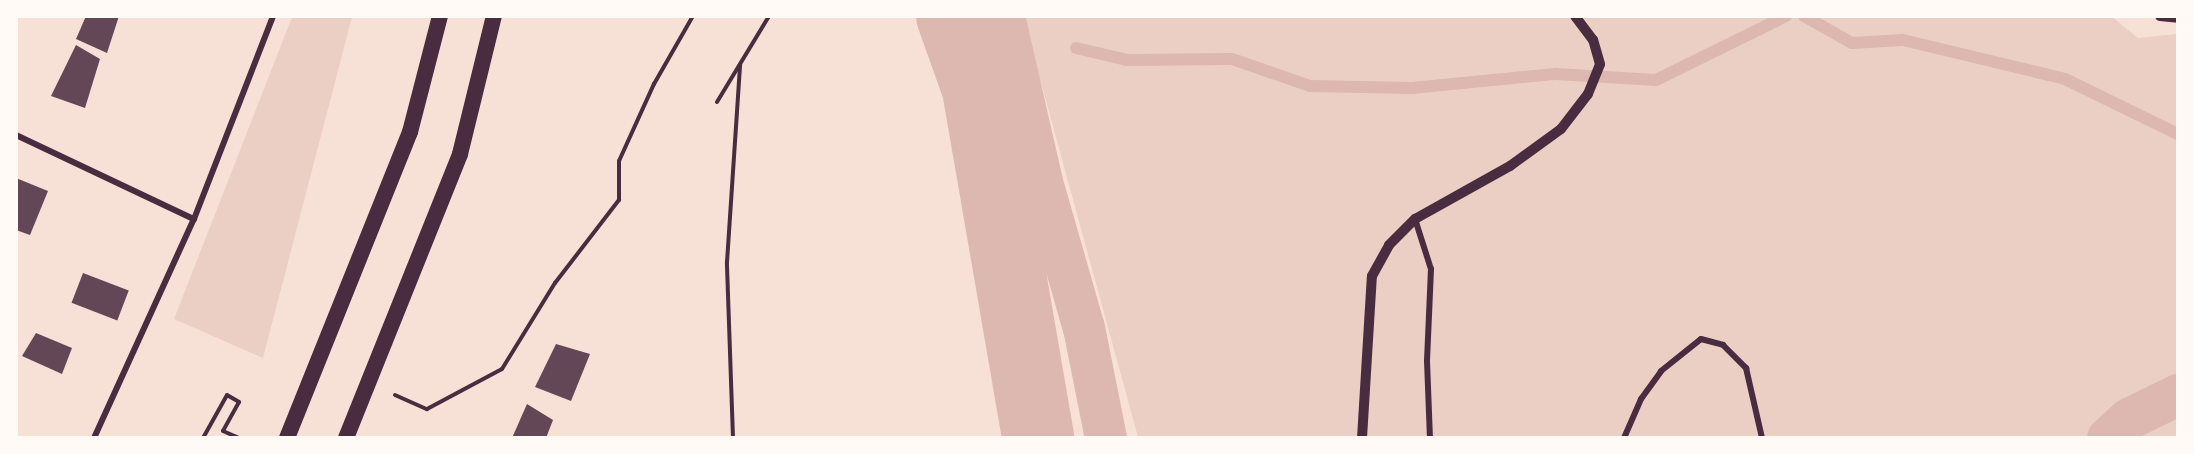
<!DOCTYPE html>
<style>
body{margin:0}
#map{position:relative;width:2194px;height:454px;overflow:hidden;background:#f7e1d7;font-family:Figtree,sans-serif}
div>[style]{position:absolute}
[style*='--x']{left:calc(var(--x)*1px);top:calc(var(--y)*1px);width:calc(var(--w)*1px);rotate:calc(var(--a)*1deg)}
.green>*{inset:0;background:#ebcfc5}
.stream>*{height:12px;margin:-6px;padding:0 6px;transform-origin:6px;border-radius:6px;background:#dcb8b0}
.canal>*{height:42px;margin:-21px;padding:0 21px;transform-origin:21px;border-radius:21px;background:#dcb8b0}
.river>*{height:72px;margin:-36px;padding:0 36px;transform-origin:36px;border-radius:36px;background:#dcb8b0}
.building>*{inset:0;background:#644757;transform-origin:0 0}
.path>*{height:4px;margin:-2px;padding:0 2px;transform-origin:2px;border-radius:2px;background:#4a2c40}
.minor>*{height:6px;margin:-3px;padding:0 3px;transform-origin:3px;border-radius:3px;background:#4a2c40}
.tertiary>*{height:10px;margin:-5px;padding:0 5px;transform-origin:5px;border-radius:5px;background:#4a2c40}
.trunk>*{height:16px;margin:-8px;padding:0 8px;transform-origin:8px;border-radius:8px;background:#4a2c40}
span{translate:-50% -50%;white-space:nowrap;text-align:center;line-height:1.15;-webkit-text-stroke:6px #fffaf5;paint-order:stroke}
.frame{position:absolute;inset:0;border:18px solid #fffaf5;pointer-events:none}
</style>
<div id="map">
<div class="green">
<i style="clip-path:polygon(2111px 16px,2138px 38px,2177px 34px,2177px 437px,1138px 437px,1023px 17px)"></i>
<i style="clip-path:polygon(292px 17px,352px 17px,263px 358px,174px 319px)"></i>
</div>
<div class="stream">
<i style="--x:1804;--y:16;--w:55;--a:29.4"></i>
<i style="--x:1852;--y:43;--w:51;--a:-3.4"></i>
<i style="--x:1903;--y:40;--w:167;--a:13.5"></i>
<i style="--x:2065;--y:79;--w:126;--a:26"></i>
<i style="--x:1076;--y:48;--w:52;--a:13.2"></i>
<i style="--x:1127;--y:60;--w:105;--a:-0.5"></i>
<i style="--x:1232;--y:59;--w:83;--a:19.1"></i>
<i style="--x:1310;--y:86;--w:102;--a:1.1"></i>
<i style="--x:1412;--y:88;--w:145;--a:-5.6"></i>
<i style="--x:1556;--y:74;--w:100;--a:3.4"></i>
<i style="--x:1656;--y:80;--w:145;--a:-26.2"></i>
<i style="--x:966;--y:57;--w:3;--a:-18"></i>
</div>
<div class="canal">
<i style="--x:1004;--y:16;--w:170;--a:77.1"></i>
<i style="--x:1042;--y:182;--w:152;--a:74"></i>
<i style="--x:1084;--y:328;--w:112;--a:78.7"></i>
<i style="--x:2108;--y:438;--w:28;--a:-42"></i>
<i style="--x:2129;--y:419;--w:55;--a:-26.1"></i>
</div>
<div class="river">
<i style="--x:952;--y:16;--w:77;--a:70.4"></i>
<i style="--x:978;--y:89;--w:354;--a:80.2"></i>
</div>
<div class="building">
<i style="clip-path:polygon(86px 16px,119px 16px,107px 53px,76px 39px)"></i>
<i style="clip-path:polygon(76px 45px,100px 59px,85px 108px,51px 96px)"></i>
<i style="clip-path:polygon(16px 178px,48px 191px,30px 235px,16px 230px)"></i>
<i style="left:83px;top:273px;width:49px;height:32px;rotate:21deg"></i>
<i style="clip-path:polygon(36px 333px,72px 348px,62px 374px,22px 356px)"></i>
<i style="clip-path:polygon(556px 344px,590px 354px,571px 401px,535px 387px)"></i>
<i style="clip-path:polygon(527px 404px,553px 420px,546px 438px,512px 438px)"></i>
</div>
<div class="path">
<i style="--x:717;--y:102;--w:100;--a:-58.8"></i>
<i style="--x:395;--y:395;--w:35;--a:24"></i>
<i style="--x:427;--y:409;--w:85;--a:-28.1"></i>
<i style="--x:502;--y:369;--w:101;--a:-58.4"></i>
<i style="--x:555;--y:283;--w:105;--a:-52.4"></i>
<i style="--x:619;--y:200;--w:39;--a:-90"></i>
<i style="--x:619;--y:161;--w:85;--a:-65.6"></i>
<i style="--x:654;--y:84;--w:78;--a:-60.2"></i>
<i style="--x:203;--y:438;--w:49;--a:-60.8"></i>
<i style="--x:227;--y:395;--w:14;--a:30"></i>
<i style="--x:239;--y:402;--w:33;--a:119"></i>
<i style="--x:223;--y:431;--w:17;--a:24"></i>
<i style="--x:733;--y:438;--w:176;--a:-92"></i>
<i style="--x:727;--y:262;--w:198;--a:-86.2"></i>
</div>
<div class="minor">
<i style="--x:16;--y:135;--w:197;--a:25.3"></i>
<i style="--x:1415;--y:219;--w:52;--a:72.3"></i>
<i style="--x:1431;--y:269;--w:92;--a:92.5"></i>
<i style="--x:1427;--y:361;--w:77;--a:87.8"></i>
<i style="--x:94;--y:438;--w:241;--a:-65.5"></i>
<i style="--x:194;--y:219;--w:218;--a:-68.7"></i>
<i style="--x:1624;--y:438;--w:43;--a:-66.4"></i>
<i style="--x:1641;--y:399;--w:34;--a:-54"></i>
<i style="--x:1661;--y:371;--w:51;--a:-38.7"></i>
<i style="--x:1701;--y:339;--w:23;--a:15"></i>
<i style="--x:1723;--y:345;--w:33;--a:45"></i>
<i style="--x:1746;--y:368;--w:72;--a:77.1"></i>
</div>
<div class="tertiary">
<i style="--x:2160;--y:16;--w:18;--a:6"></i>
<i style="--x:1362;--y:438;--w:162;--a:-86.5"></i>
<i style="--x:1372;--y:276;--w:35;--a:-61"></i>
<i style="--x:1389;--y:245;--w:37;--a:-45"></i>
<i style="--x:1415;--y:219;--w:109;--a:-29.2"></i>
<i style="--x:1510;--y:166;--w:63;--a:-36"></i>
<i style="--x:1561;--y:129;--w:44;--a:-52.4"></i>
<i style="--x:1588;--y:94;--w:32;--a:-68"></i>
<i style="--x:1600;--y:64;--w:25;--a:-106"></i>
<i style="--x:1593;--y:40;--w:30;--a:-127"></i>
</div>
<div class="trunk">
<i style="--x:287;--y:438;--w:330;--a:-68.1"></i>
<i style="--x:410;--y:132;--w:120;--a:-75.5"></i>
<i style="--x:346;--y:438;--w:306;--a:-68.1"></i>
<i style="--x:460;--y:154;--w:142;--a:-76.2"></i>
</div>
<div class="frame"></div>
</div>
